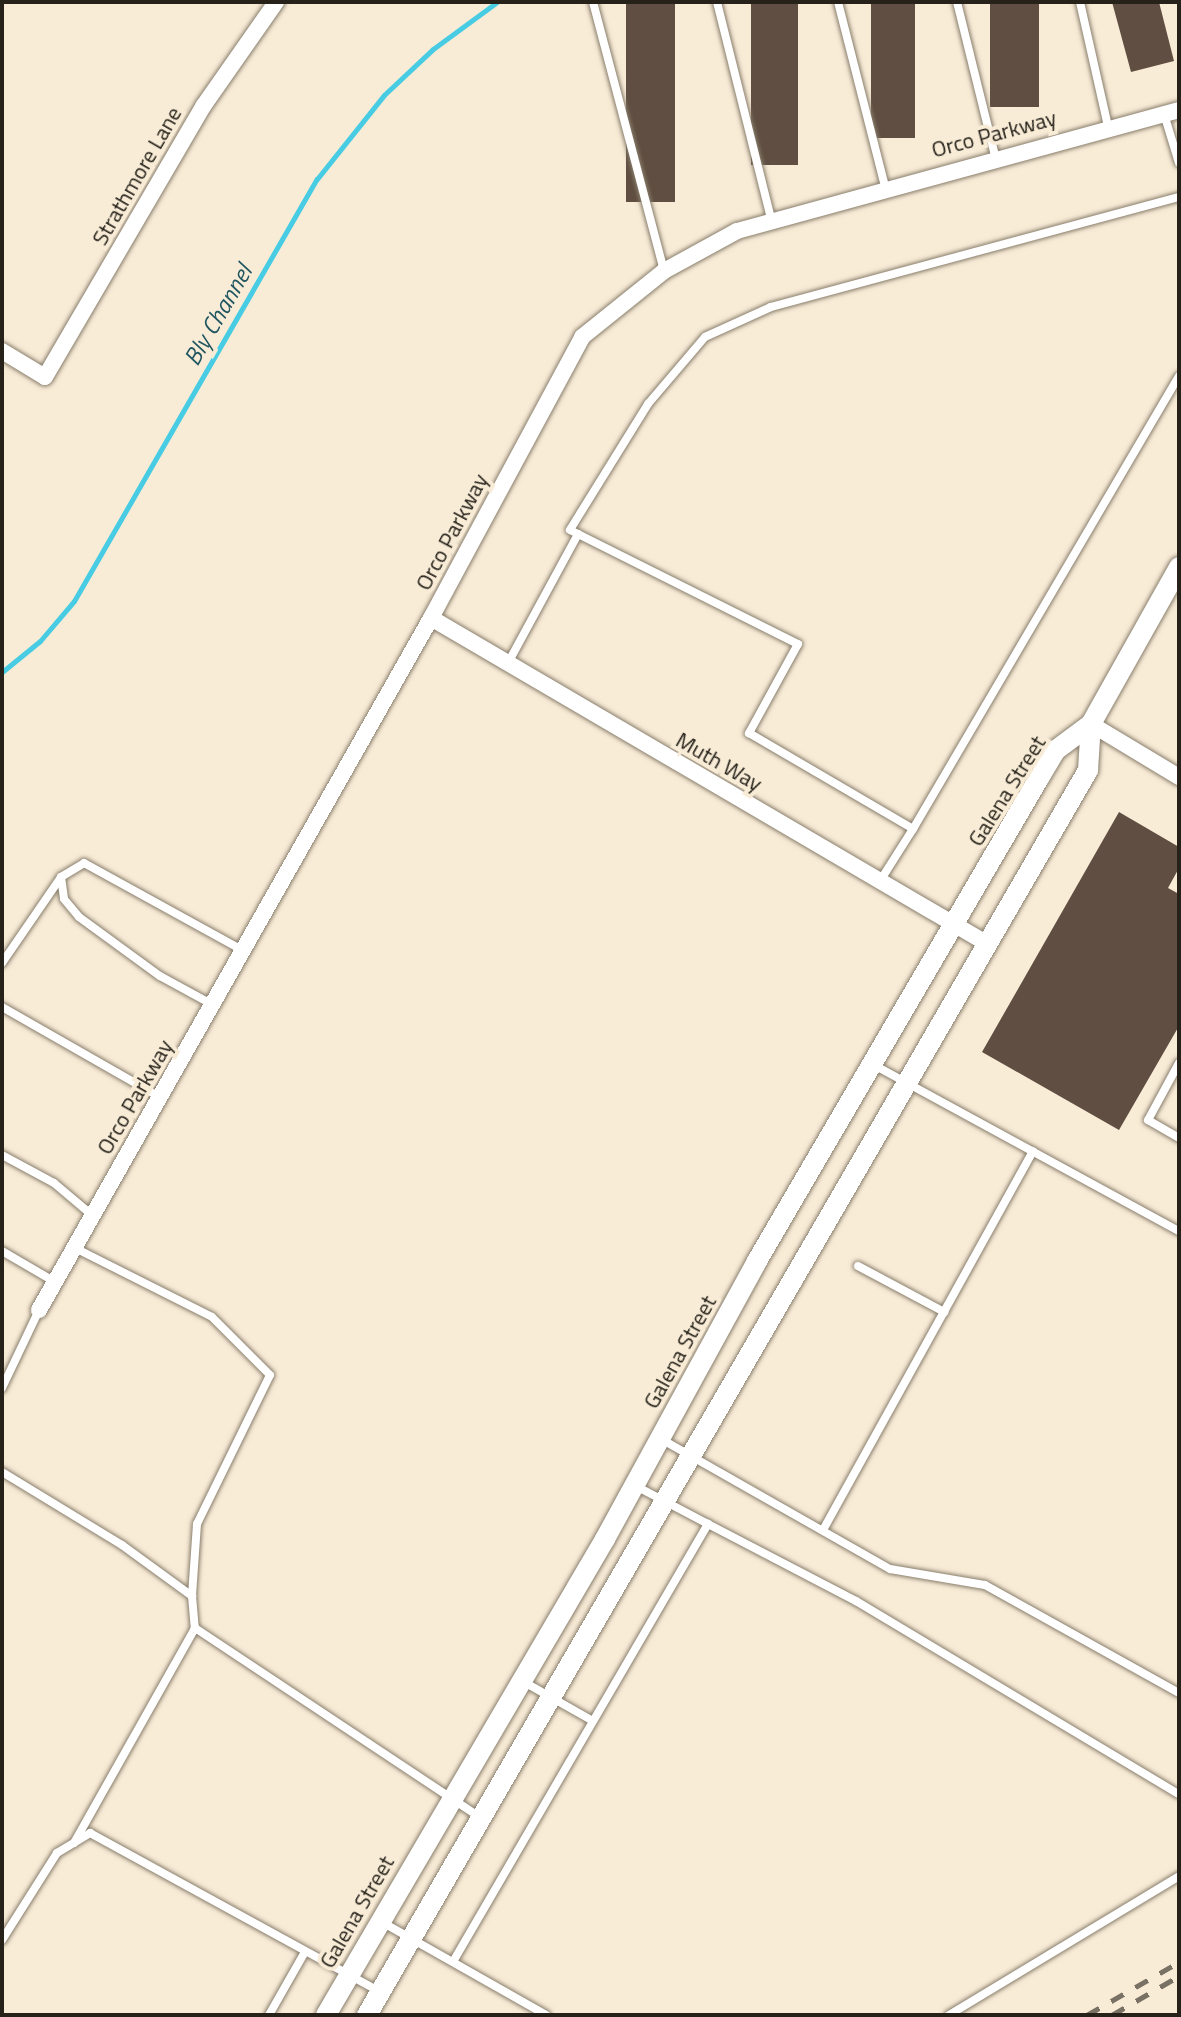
<!DOCTYPE html>
<style>
body{margin:0}
#map{position:relative;width:1181px;height:2017px;overflow:hidden;background:#f8ecd7;font-family:"Titillium Web",sans-serif}
div>[style]{position:absolute}
[style*='--x']{left:calc(var(--x)*1px);top:calc(var(--y)*1px);width:calc(var(--w)*1px);rotate:calc(var(--a)*1deg)}
.stream>*{height:5px;margin:-2.5px;padding:0 2.5px;transform-origin:2.5px;border-radius:2.5px;background:#47cce3}
.building>*{inset:0;background:#5f4e41;transform-origin:0 0}
.roads{filter:drop-shadow(0 0 2px #897e6c) drop-shadow(0 0 2px #897e6c)}
.service>*{height:8px;margin:-4px;padding:0 4px;transform-origin:4px;border-radius:4px;background:#fff}
.minor>*{height:16px;margin:-8px;padding:0 8px;transform-origin:8px;border-radius:8px;background:#fff}
.tertiary>*{height:20px;margin:-10px;padding:0 10px;transform-origin:10px;border-radius:10px;background:#fff}
.rail>*{height:5px;margin-top:-2.5px;transform-origin:0;background:repeating-linear-gradient(90deg,#787164 0 14px,transparent 0 28px)}
span{translate:-50% -50%;white-space:nowrap;text-align:center;line-height:1.15;-webkit-text-stroke:8px #f8ecd7;paint-order:stroke}
.street-label{font-size:22px;color:#26221a}
.water-label{font-size:24px;color:#205660;font-style:italic}
.frame{position:absolute;inset:0;border:4px solid #26221a;pointer-events:none}
</style>
<div id="map">
<div class="stream">
<i style="--x:2;--y:672;--w:49;--a:-39.2"></i>
<i style="--x:40;--y:641;--w:52;--a:-49.6"></i>
<i style="--x:74;--y:601;--w:487;--a:-60.1"></i>
<i style="--x:317;--y:179;--w:107;--a:-51.4"></i>
<i style="--x:384;--y:95;--w:67;--a:-43.2"></i>
<i style="--x:433;--y:49;--w:79;--a:-36.3"></i>
</div>
<div class="building">
<i style="left:626px;top:2px;width:49px;height:200px"></i>
<i style="left:751px;top:2px;width:47px;height:163px"></i>
<i style="left:871px;top:2px;width:44px;height:136px"></i>
<i style="left:990px;top:2px;width:49px;height:105px"></i>
<i style="clip-path:polygon(1112px 2px,1159px 2px,1174px 61px,1131px 72px)"></i>
<i style="clip-path:polygon(1119px 812px,1179px 847px,1179px 868px,1168px 888px,1179px 894px,1179px 1026px,1119px 1130px,982px 1052px)"></i>
</div>
<div class="roads">
<div class="service">
<i style="--x:593;--y:2;--w:278;--a:75.2"></i>
<i style="--x:717;--y:2;--w:224;--a:76"></i>
<i style="--x:838;--y:2;--w:191;--a:75.7"></i>
<i style="--x:957;--y:2;--w:159;--a:76.1"></i>
<i style="--x:1080;--y:2;--w:127;--a:77.3"></i>
<i style="--x:1164;--y:114;--w:51;--a:73"></i>
<i style="--x:1179;--y:197;--w:423;--a:164.9"></i>
<i style="--x:771;--y:307;--w:72;--a:155.6"></i>
<i style="--x:705;--y:337;--w:88;--a:130.4"></i>
<i style="--x:648;--y:404;--w:148;--a:121.8"></i>
<i style="--x:570;--y:530;--w:255;--a:26.6"></i>
<i style="--x:798;--y:644;--w:102;--a:118.8"></i>
<i style="--x:749;--y:733;--w:190;--a:30.3"></i>
<i style="--x:913;--y:829;--w:525;--a:-59.58"></i>
<i style="--x:508;--y:663;--w:147;--a:-61.5"></i>
<i style="--x:61;--y:877;--w:22;--a:82"></i>
<i style="--x:64;--y:899;--w:23;--a:50"></i>
<i style="--x:79;--y:917;--w:100;--a:36.1"></i>
<i style="--x:160;--y:976;--w:60;--a:28.7"></i>
<i style="--x:880;--y:881;--w:62;--a:-57.6"></i>
<i style="--x:2;--y:963;--w:104;--a:-55.5"></i>
<i style="--x:61;--y:877;--w:27;--a:-31"></i>
<i style="--x:84;--y:863;--w:183;--a:28.8"></i>
<i style="--x:2;--y:1007;--w:182;--a:29.7"></i>
<i style="--x:1179;--y:1063;--w:65;--a:118.5"></i>
<i style="--x:1148;--y:1120;--w:36;--a:30"></i>
<i style="--x:874;--y:1065;--w:347;--a:28.6"></i>
<i style="--x:2;--y:1155;--w:59;--a:28.3"></i>
<i style="--x:54;--y:1183;--w:51;--a:40.2"></i>
<i style="--x:75;--y:1248;--w:153;--a:26.7"></i>
<i style="--x:212;--y:1317;--w:82;--a:45"></i>
<i style="--x:270;--y:1375;--w:166;--a:116.1"></i>
<i style="--x:197;--y:1524;--w:72;--a:94"></i>
<i style="--x:2;--y:1251;--w:61;--a:30.3"></i>
<i style="--x:858;--y:1266;--w:98;--a:28.1"></i>
<i style="--x:2;--y:1388;--w:86;--a:-64.6"></i>
<i style="--x:661;--y:1439;--w:263;--a:29.6"></i>
<i style="--x:890;--y:1569;--w:96;--a:9.6"></i>
<i style="--x:985;--y:1585;--w:222;--a:29.1"></i>
<i style="--x:2;--y:1472;--w:140;--a:31.3"></i>
<i style="--x:122;--y:1545;--w:87;--a:36.1"></i>
<i style="--x:192;--y:1596;--w:32;--a:85"></i>
<i style="--x:708;--y:1524;--w:167;--a:27.5"></i>
<i style="--x:856;--y:1601;--w:376;--a:30.9"></i>
<i style="--x:823;--y:1530;--w:433;--a:-61"></i>
<i style="--x:524;--y:1682;--w:79;--a:29.5"></i>
<i style="--x:74;--y:1843;--w:247;--a:-60.6"></i>
<i style="--x:195;--y:1628;--w:341;--a:33.6"></i>
<i style="--x:380;--y:1921;--w:191;--a:29.5"></i>
<i style="--x:2;--y:1940;--w:103;--a:-57.7"></i>
<i style="--x:57;--y:1853;--w:39;--a:-31"></i>
<i style="--x:90;--y:1833;--w:329;--a:28.7"></i>
<i style="--x:454;--y:1960;--w:505;--a:-59.78"></i>
<i style="--x:708;--y:1524;--w:81;--a:-152.2"></i>
<i style="--x:269;--y:2015;--w:73;--a:-60.3"></i>
<i style="--x:949;--y:2015;--w:269;--a:-31.1"></i>
</div>
<div class="minor">
<i style="--x:2;--y:351;--w:50;--a:31.2"></i>
<i style="--x:45;--y:377;--w:315;--a:-59.7"></i>
<i style="--x:204;--y:105;--w:126;--a:-55"></i>
<i style="--x:431;--y:618;--w:643;--a:30.35"></i>
<i style="--x:1091;--y:724;--w:103;--a:31.1"></i>
<i style="--x:39;--y:1310;--w:795;--a:-60.47"></i>
<i style="--x:431;--y:618;--w:319;--a:-61.7"></i>
<i style="--x:582;--y:337;--w:105;--a:-38.8"></i>
<i style="--x:664;--y:271;--w:83;--a:-28.7"></i>
<i style="--x:737;--y:231;--w:458;--a:-15.3"></i>
</div>
<div class="tertiary">
<i style="--x:326;--y:2015;--w:552;--a:-59.62"></i>
<i style="--x:605;--y:1539;--w:317;--a:-61.3"></i>
<i style="--x:757;--y:1261;--w:559;--a:-59.72"></i>
<i style="--x:1039;--y:778;--w:33;--a:-59"></i>
<i style="--x:1056;--y:750;--w:44;--a:-36.6"></i>
<i style="--x:1091;--y:724;--w:180;--a:-60.7"></i>
<i style="--x:367;--y:2015;--w:1439;--a:-59.92"></i>
<i style="--x:1088;--y:770;--w:46;--a:-86.3"></i>
</div>
</div>
<div class="rail">
<i style="--x:1087;--y:2015;--w:106;--a:-29.9"></i>
<i style="--x:1112;--y:2015;--w:78;--a:-30.2"></i>
</div>
<div class="street-label">
<span style="left:994px;top:134px;rotate:-15deg">Orco Parkway</span>
<span style="left:137px;top:176px;rotate:-60deg">Strathmore Lane</span>
<span style="left:452px;top:532px;rotate:-62deg">Orco Parkway</span>
<span style="left:719px;top:762px;rotate:30deg">Muth Way</span>
<span style="left:1007px;top:791px;rotate:-58deg">Galena Street</span>
<span style="left:135px;top:1097px;rotate:-60deg">Orco Parkway</span>
<span style="left:680px;top:1352px;rotate:-61deg">Galena Street</span>
<span style="left:357px;top:1912px;rotate:-60deg">Galena Street</span>
</div>
<div class="water-label">
<span style="left:218px;top:315px;rotate:-60deg">Bly Channel</span>
</div>
<div class="frame"></div>
</div>
